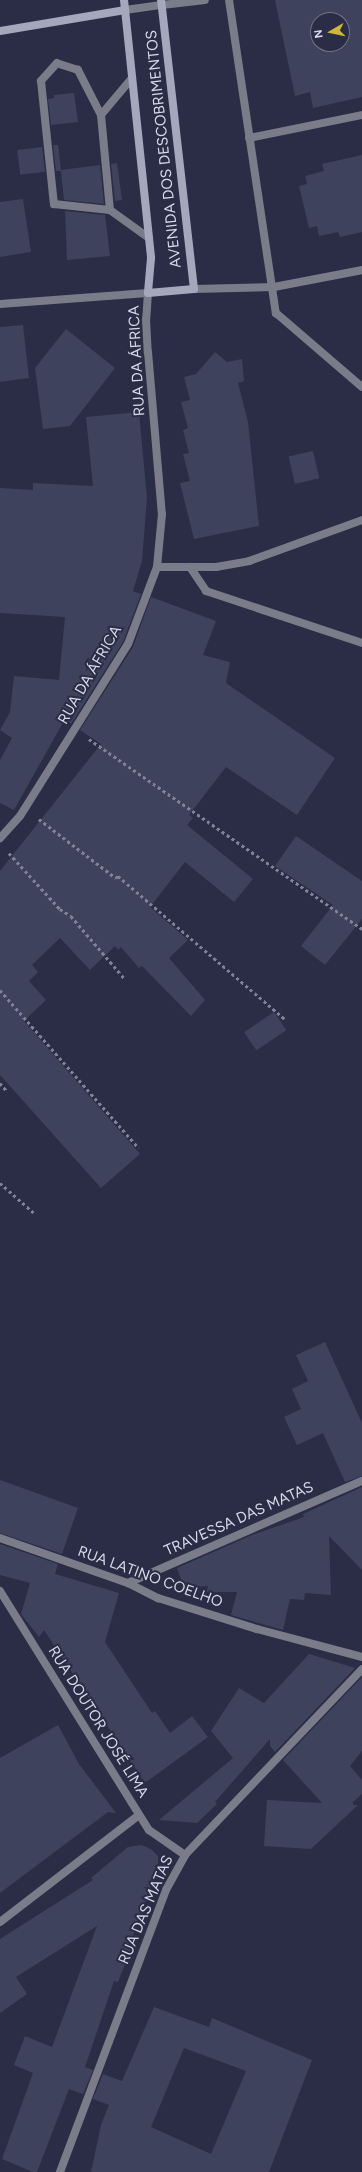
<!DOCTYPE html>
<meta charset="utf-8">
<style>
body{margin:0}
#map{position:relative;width:362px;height:2172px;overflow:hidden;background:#2b2d46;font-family:Figtree,sans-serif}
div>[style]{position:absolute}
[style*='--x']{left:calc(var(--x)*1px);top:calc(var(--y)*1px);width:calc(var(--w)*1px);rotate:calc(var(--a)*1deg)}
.building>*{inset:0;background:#3f425c;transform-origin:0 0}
.path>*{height:2.5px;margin-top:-1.25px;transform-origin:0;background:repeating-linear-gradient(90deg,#808297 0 3px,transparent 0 6px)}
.lane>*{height:8px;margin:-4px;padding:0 4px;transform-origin:4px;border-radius:4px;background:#7a7c89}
.street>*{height:8px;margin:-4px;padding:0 4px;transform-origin:4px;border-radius:4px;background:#7a7c89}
.secondary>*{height:8px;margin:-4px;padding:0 4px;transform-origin:4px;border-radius:4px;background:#a5a8bd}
span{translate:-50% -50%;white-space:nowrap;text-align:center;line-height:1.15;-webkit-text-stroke:4px #2b2d46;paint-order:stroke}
.street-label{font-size:15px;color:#d6d9e9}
.north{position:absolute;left:310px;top:12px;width:40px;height:40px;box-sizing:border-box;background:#2b2d46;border:1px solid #6f7287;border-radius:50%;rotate:261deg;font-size:11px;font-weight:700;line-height:16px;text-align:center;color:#d6d9e9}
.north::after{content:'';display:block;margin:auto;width:14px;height:18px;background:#cfb837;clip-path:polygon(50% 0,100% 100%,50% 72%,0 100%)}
</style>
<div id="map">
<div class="building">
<i style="clip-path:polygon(evenodd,275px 0,362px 0,362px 97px,313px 108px,310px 92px,295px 96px,275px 0,318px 20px,342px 20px,342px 44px,318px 44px,318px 20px)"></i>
<i style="clip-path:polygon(74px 93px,78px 122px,51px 125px,48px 99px,54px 98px,54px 95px)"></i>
<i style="clip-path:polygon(53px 145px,58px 145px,61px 170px,100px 165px,104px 204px,64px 200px,61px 171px,56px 171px)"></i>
<i style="left:42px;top:147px;width:25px;height:25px;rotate:83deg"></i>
<i style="clip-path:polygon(362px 155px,362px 232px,340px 237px,338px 232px,319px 236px,317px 226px,309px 228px,299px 186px,307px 184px,305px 176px,324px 171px,322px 164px)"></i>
<i style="clip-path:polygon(117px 163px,122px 200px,115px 201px,111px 164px)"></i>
<i style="clip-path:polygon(23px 199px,31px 252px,0 257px,0 202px)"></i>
<i style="clip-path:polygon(65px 211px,105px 215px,110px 256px,67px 260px)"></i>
<i style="clip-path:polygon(23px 325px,29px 378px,0 382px,0 327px)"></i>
<i style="clip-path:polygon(66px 329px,115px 368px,70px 426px,43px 429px,35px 368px)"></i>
<i style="clip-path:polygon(215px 352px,227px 362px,242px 359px,244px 381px,238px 383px,248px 422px,259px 526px,194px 539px,180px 483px,190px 481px,183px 454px,189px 453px,183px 430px,188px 428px,181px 402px,190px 400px,184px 377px,196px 374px)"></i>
<i style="clip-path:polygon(139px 412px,147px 498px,142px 561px,133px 591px,141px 594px,123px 642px,71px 724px,65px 719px,14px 810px,0 803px,0 760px,12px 738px,0 730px,10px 712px,14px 676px,59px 680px,65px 617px,0 613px,0 488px,33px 490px,33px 483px,93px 486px,86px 417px)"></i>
<i style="left:313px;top:451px;width:28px;height:25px;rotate:77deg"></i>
<i style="clip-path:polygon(151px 597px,216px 621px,203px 655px,230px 662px,226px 683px,335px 758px,297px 815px,226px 767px,189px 815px,193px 818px,187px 825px,253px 879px,234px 902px,185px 862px,150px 907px,188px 940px,169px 958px,205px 1000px,191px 1016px,142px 966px,139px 968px,121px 947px,118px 950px,115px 946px,90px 970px,60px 938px,32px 965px,38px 972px,29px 981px,46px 1000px,24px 1021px,140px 1154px,101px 1188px,0 1075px,0 871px,101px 744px,80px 730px,133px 647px)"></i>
<i style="clip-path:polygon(296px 836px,362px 881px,362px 919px,325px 965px,301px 946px,333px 905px,275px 866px)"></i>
<i style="left:274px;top:1012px;width:22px;height:36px;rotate:56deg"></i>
<i style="clip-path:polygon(325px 1342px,362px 1423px,362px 1476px,345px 1482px,323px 1433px,297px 1445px,284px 1417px,301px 1409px,292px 1389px,308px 1381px,296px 1355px)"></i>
<i style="clip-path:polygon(0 1480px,78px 1508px,62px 1554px,0 1533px)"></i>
<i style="clip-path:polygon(362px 1487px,362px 1570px,329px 1536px,331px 1595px,305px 1593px,304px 1600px,290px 1599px,283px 1630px,231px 1615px,237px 1592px,206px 1592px,208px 1586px,184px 1588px,177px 1568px,252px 1535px,304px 1517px,303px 1514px)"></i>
<i style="clip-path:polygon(0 1544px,58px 1564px,55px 1574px,119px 1593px,105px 1642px,152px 1713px,155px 1711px,170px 1733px,192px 1716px,208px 1737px,145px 1783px,44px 1630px,39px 1637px,21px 1614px,30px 1583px,0 1575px)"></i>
<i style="clip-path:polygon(309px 1654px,355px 1668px,275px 1752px,270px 1746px,270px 1739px,215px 1802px,217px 1804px,197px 1823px,159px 1820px,233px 1758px,211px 1731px,239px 1688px,264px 1703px)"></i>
<i style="clip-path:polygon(362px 1677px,362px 1751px,350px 1766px,362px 1780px,362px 1794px,353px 1802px,353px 1805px,358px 1805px,311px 1849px,264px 1846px,267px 1800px,322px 1803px,283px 1760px)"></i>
<i style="clip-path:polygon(58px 1725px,79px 1764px,116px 1813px,108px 1812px,0 1893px,0 1758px)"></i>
<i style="clip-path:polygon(141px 1845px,151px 1849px,158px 1856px,158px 1866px,133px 1935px,136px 1936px,118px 1982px,114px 1981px,85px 2067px,93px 2070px,83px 2094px,69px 2089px,37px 2172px,33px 2172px,2px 2159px,33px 2073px,14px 2065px,25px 2036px,52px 2047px,97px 1926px,16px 1977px,27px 1994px,0 2013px,0 1939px,93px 1880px,91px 1878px,128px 1847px)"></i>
<i style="clip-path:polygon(evenodd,154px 2007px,209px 2027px,212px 2018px,312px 2060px,269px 2172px,91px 2172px,101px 2125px,109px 2105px,93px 2099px,103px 2074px,122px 2081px,154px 2007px,184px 2048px,246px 2071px,211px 2154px,151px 2127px,184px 2048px)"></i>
</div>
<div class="path">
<i style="--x:89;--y:739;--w:333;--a:34.8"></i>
<i style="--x:39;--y:819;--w:97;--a:37.5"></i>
<i style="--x:116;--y:878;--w:3;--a:-45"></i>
<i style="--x:118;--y:876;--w:220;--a:40.6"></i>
<i style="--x:9;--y:853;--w:76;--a:47.7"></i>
<i style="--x:60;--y:909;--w:13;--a:32"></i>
<i style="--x:71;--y:916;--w:83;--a:49.4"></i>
<i style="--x:0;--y:990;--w:210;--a:48.7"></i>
<i style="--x:0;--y:1083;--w:11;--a:49"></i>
<i style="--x:0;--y:1183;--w:45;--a:41.4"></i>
</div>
<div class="lane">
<i style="--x:229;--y:0;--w:317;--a:81.5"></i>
<i style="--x:276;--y:313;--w:113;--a:40.7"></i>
<i style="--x:162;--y:5;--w:43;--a:-6.6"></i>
<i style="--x:132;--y:78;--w:48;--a:130"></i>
<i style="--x:101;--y:115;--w:95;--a:84.6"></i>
<i style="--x:110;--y:210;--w:48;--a:35.7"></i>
<i style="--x:101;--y:115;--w:51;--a:-117.1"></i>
<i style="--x:78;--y:70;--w:22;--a:-162"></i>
<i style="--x:57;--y:63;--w:24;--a:132"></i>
<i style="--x:41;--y:81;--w:124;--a:84"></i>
<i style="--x:54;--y:204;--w:56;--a:6.1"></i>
<i style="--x:249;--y:138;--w:115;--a:-11.5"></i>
<i style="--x:190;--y:567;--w:29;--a:56"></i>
<i style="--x:206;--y:591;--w:164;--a:18.4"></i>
<i style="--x:128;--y:1583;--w:255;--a:-23.6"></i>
</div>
<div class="street">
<i style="--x:125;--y:10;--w:37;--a:-8"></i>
<i style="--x:194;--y:289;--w:80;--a:-1.4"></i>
<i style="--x:274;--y:287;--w:90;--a:-10.9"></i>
<i style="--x:0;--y:304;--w:148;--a:-4.3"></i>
<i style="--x:148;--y:293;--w:26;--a:94"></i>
<i style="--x:146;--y:319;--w:33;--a:87"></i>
<i style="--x:148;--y:352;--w:163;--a:85.1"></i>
<i style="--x:162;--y:514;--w:53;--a:95.4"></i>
<i style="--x:157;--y:567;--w:82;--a:110.6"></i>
<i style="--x:128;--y:644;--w:203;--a:122.1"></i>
<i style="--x:20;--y:816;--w:30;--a:132"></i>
<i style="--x:157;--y:567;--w:59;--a:0"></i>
<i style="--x:216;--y:567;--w:34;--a:-10"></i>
<i style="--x:249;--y:561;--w:120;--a:-19.9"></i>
<i style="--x:0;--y:1538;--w:136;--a:19.4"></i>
<i style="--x:128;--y:1583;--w:34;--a:27"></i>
<i style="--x:158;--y:1598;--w:104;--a:17.4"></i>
<i style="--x:257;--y:1629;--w:109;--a:14.9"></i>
<i style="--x:0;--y:1591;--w:282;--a:58.1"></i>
<i style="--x:149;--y:1830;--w:44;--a:34.8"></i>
<i style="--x:0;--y:1922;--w:175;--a:-37.6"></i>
<i style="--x:60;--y:2172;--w:303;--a:-69.4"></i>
<i style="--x:167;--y:1888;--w:38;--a:-61"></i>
<i style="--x:185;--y:1855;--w:257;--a:-46.4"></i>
</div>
<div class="secondary">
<i style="--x:124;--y:0;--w:259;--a:84"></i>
<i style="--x:151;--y:258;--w:35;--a:95"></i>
<i style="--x:148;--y:293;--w:46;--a:-5"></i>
<i style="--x:194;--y:289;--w:291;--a:-96.5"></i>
<i style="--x:0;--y:31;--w:127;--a:-9.5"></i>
</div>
<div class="street-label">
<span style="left:164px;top:149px;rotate:-96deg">AVENIDA DOS DESCOBRIMENTOS</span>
<span style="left:137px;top:361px;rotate:-93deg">RUA DA ÁFRICA</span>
<span style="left:90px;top:675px;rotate:-60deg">RUA DA ÁFRICA</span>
<span style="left:239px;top:1519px;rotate:-24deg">TRAVESSA DAS MATAS</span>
<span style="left:150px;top:1577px;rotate:20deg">RUA LATINO COELHO</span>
<span style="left:98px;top:1722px;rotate:58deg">RUA DOUTOR JOSÉ LIMA</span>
<span style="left:146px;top:1910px;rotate:-67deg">RUA DAS MATAS</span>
</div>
<div class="north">N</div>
</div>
